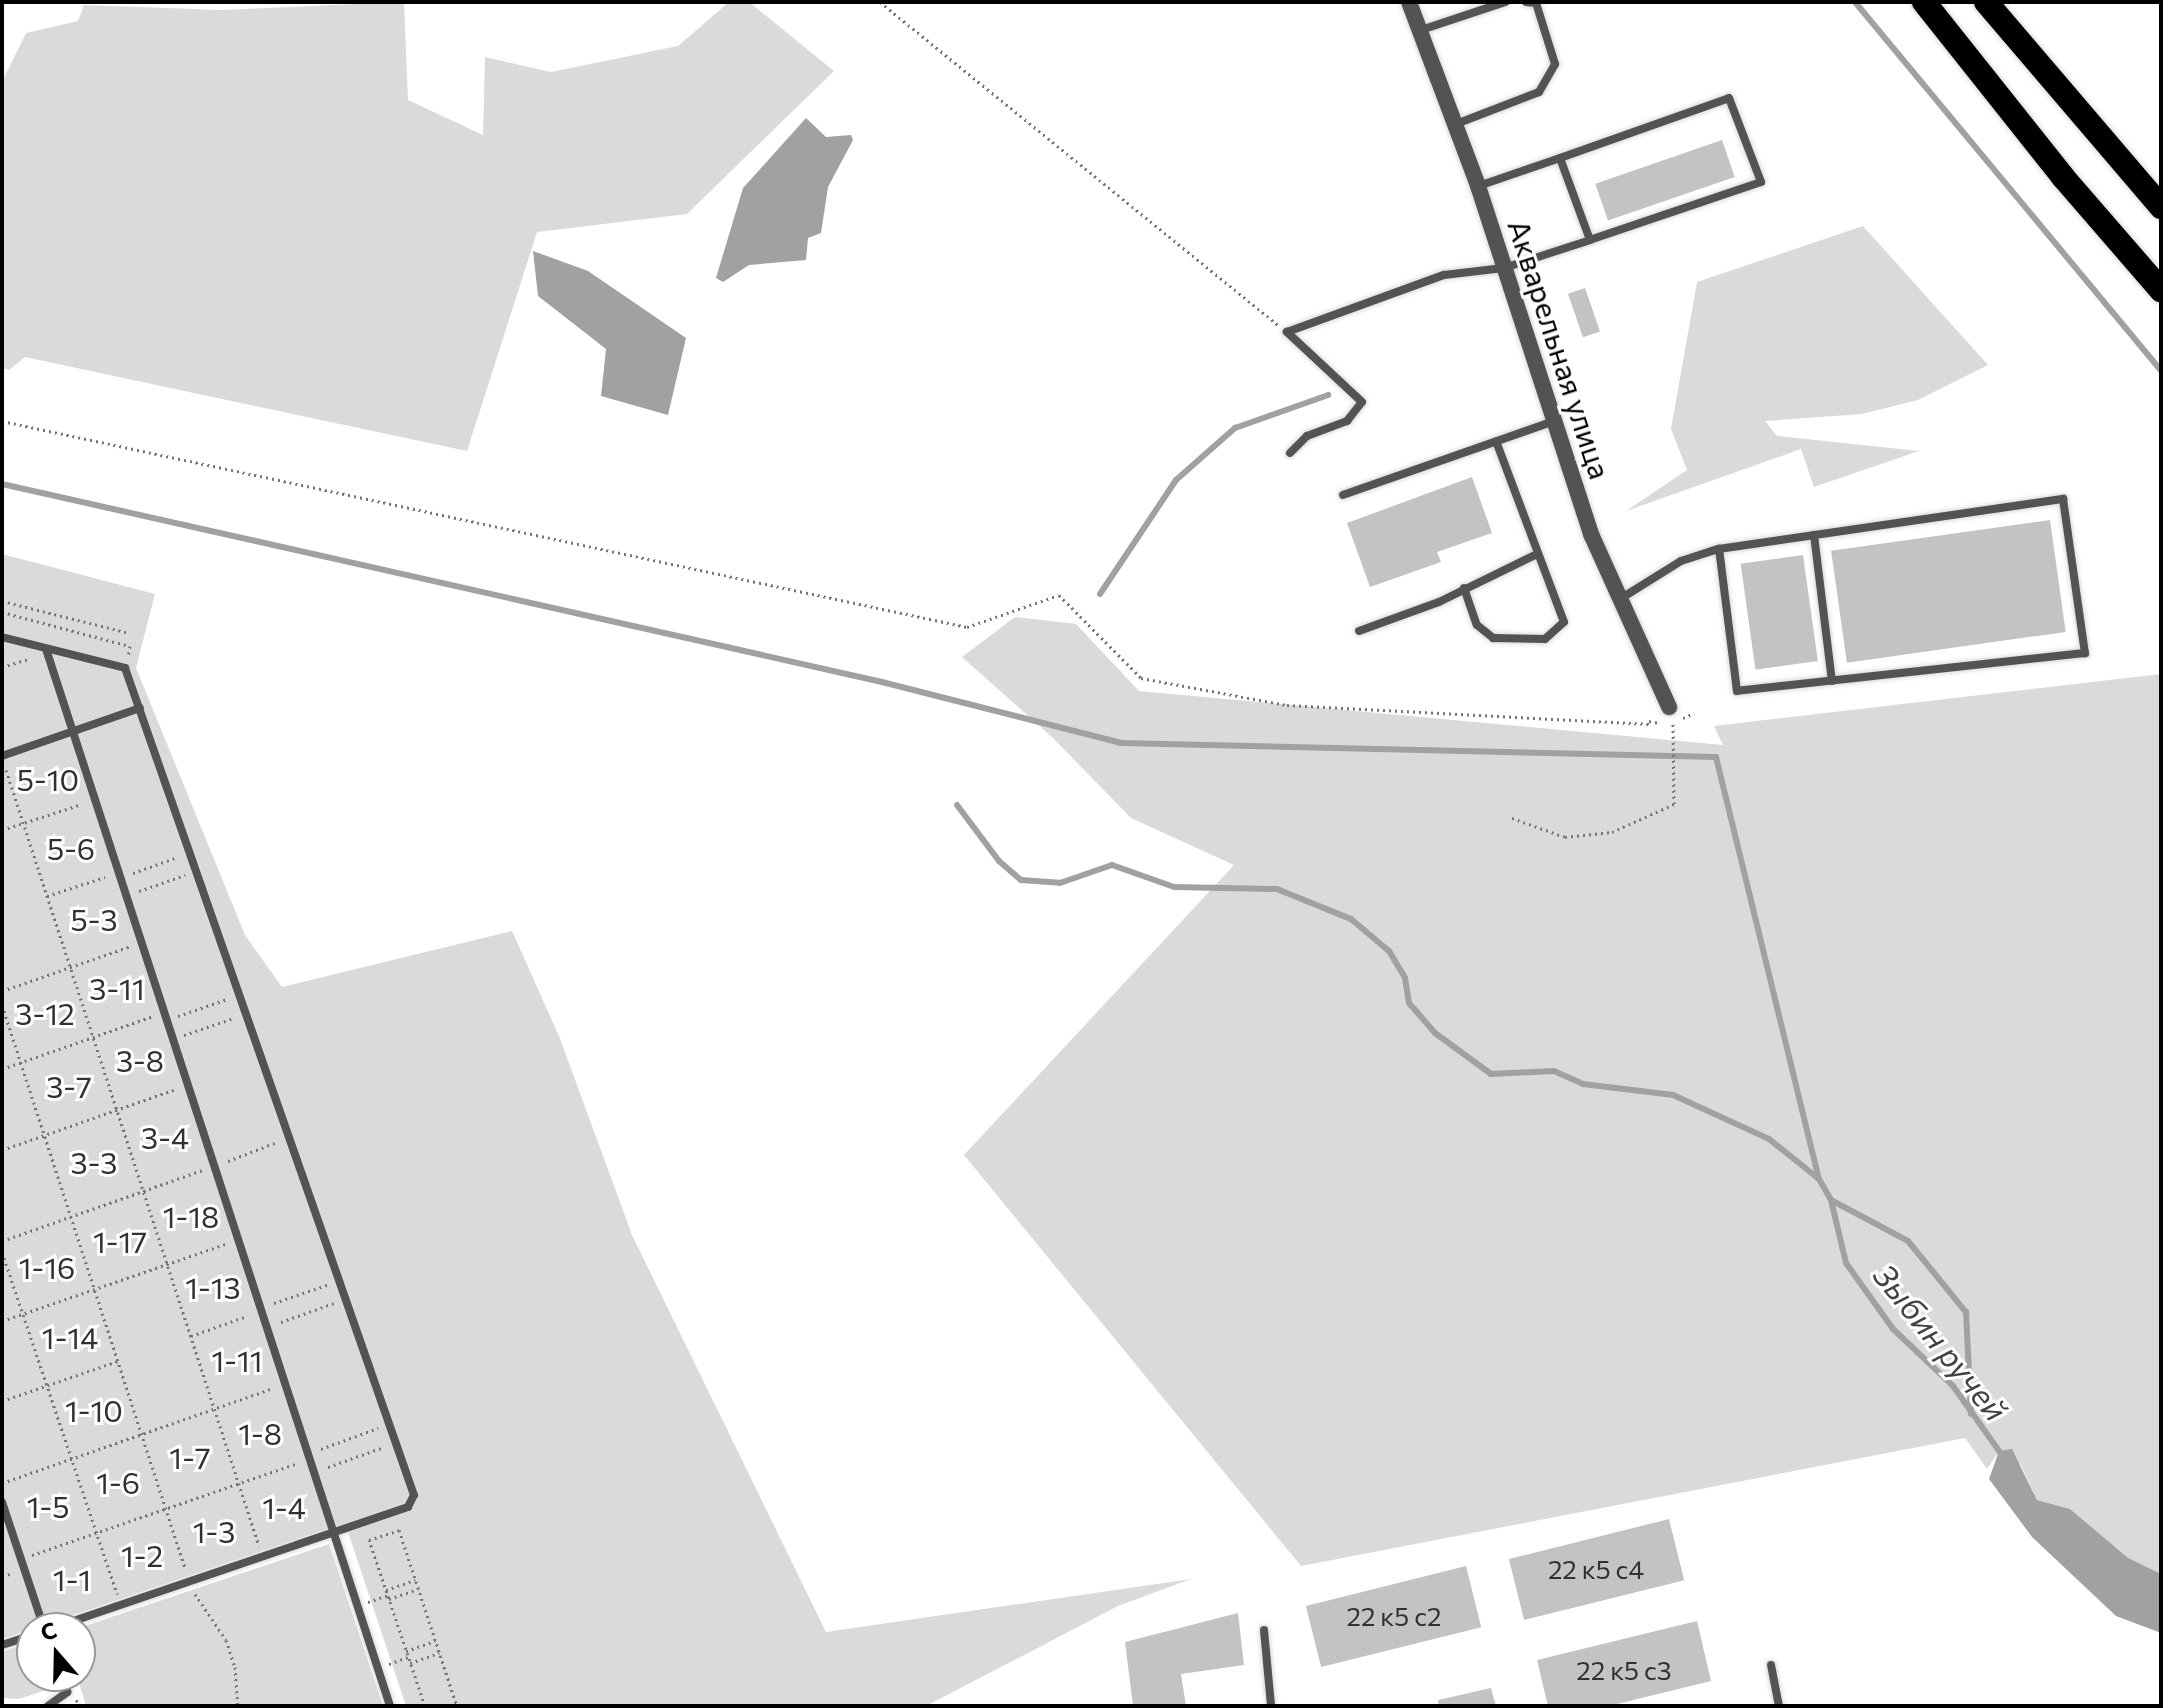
<!DOCTYPE html>
<meta charset="utf-8">
<style>
body{margin:0}
#map{position:relative;width:2163px;height:1708px;overflow:hidden;background:#fff;font-family:Commissioner,sans-serif}
div>[style]{position:absolute}
[style*='--x']{left:calc(var(--x)*1px);top:calc(var(--y)*1px);width:calc(var(--w)*1px);rotate:calc(var(--a)*1deg)}
.green>*{inset:0;background:#dadada}
.water>*{inset:0;background:#a1a1a1}
.stream>*{height:6px;margin:-3px;padding:0 3px;transform-origin:3px;border-radius:3px;background:#a1a1a1}
.building>*{inset:0;background:#c3c3c3;transform-origin:0 0}
.path>*{height:3px;margin-top:-1.5px;transform-origin:0;background:repeating-linear-gradient(90deg,#757575 0 2px,transparent 0 6px)}
.roads{filter:drop-shadow(0 0 2px #dbdbdb) drop-shadow(0 0 2px #dbdbdb)}
.service>*{height:8px;margin:-4px;padding:0 4px;transform-origin:4px;border-radius:4px;background:#535353}
.minor>*{height:16px;margin:-8px;padding:0 8px;transform-origin:8px;border-radius:8px;background:#535353}
.motorway>*{height:24px;margin:-12px;padding:0 12px;transform-origin:12px;border-radius:12px;background:#000}
span{translate:-50% -50%;white-space:nowrap;text-align:center;line-height:1.15;-webkit-text-stroke:6px #fff;paint-order:stroke}
.number-label{font-size:26px;color:#313131}
.number-label span{-webkit-text-stroke-width:0}
.street-label{font-size:30px;color:#000}
.park-label{font-size:30px;color:#313131}
.water-label{font-size:32px;color:#424242;font-style:italic}
.frame{position:absolute;inset:0;border:4px solid #000;pointer-events:none}
.north{position:absolute;left:16px;top:1612px;width:80px;height:80px;box-sizing:border-box;background:#fff;border:2px solid #999;border-radius:50%;rotate:340deg;font-size:22px;font-weight:700;line-height:32px;text-align:center;color:#000}
.north::after{content:'';display:block;margin:auto;width:28px;height:36px;background:#000;clip-path:polygon(50% 0,100% 100%,50% 72%,0 100%)}
</style>
<div id="map">
<div class="green">
<i style="clip-path:polygon(404px 2px,408px 100px,483px 135px,485px 57px,551px 72px,678px 46px,729px 2px,749px 2px,834px 71px,687px 214px,537px 232px,467px 451px,25px 357px,9px 370px,2px 368px,2px 82px,26px 33px,78px 21px,84px 5px,220px 10px)"></i>
<i style="clip-path:polygon(1863px 226px,1988px 365px,1918px 400px,1862px 414px,1765px 421px,1777px 436px,1919px 451px,1814px 487px,1801px 449px,1626px 511px,1687px 470px,1671px 429px,1697px 282px)"></i>
<i style="clip-path:polygon(2px 554px,155px 594px,136px 668px,245px 935px,282px 987px,512px 931px,559px 1036px,632px 1235px,826px 1632px,1191px 1579px,1118px 1606px,926px 1706px,406px 1706px,345px 1523px,2px 1639px)"></i>
<i style="clip-path:polygon(1015px 617px,1076px 624px,1139px 691px,1723px 745px,1714px 726px,2161px 674px,2161px 1574px,2128px 1559px,2070px 1509px,2037px 1500px,2021px 1465px,1999px 1451px,1987px 1469px,1965px 1438px,1301px 1566px,964px 1155px,1234px 865px,1131px 818px,1053px 738px,962px 657px)"></i>
<i style="clip-path:polygon(329px 1544px,383px 1706px,86px 1706px,77px 1676px,79px 1628px)"></i>
<i style="clip-path:polygon(32px 1642px,32px 1676px,55px 1676px,53px 1683px,49px 1689px,19px 1699px,2px 1698px,2px 1652px)"></i>
</div>
<div class="water">
<i style="clip-path:polygon(806px 118px,826px 137px,851px 135px,853px 140px,828px 187px,821px 233px,808px 238px,806px 260px,749px 265px,723px 282px,716px 278px,743px 188px)"></i>
<i style="clip-path:polygon(533px 251px,588px 271px,686px 338px,668px 415px,601px 396px,606px 349px,538px 296px)"></i>
<i style="clip-path:polygon(2012px 1449px,2037px 1500px,2070px 1509px,2128px 1558px,2161px 1574px,2161px 1633px,2116px 1616px,2032px 1537px,1989px 1479px,1999px 1451px)"></i>
</div>
<div class="stream">
<i style="--x:1855;--y:2;--w:479;--a:50.3"></i>
<i style="--x:2;--y:484;--w:902;--a:12.68"></i>
<i style="--x:882;--y:682;--w:247;--a:14.3"></i>
<i style="--x:1121;--y:743;--w:595;--a:1.35"></i>
<i style="--x:1716;--y:757;--w:434;--a:76.3"></i>
<i style="--x:1100;--y:594;--w:137;--a:-56.3"></i>
<i style="--x:1176;--y:480;--w:79;--a:-41.4"></i>
<i style="--x:1235;--y:428;--w:99;--a:-19.5"></i>
<i style="--x:957;--y:805;--w:70;--a:53.1"></i>
<i style="--x:999;--y:861;--w:29;--a:41"></i>
<i style="--x:1021;--y:880;--w:39;--a:4"></i>
<i style="--x:1060;--y:883;--w:55;--a:-19.1"></i>
<i style="--x:1112;--y:865;--w:66;--a:19.5"></i>
<i style="--x:1174;--y:887;--w:103;--a:1.1"></i>
<i style="--x:1277;--y:889;--w:80;--a:22.1"></i>
<i style="--x:1351;--y:919;--w:50;--a:40.1"></i>
<i style="--x:1389;--y:951;--w:31;--a:59"></i>
<i style="--x:1405;--y:978;--w:25;--a:81"></i>
<i style="--x:1409;--y:1003;--w:40;--a:49"></i>
<i style="--x:1435;--y:1033;--w:69;--a:36.2"></i>
<i style="--x:1491;--y:1074;--w:63;--a:-2.7"></i>
<i style="--x:1554;--y:1071;--w:32;--a:24"></i>
<i style="--x:1583;--y:1084;--w:91;--a:7"></i>
<i style="--x:1673;--y:1095;--w:106;--a:24.6"></i>
<i style="--x:1769;--y:1139;--w:64;--a:38.7"></i>
<i style="--x:1819;--y:1179;--w:24;--a:60"></i>
<i style="--x:1831;--y:1200;--w:65;--a:76.6"></i>
<i style="--x:1846;--y:1263;--w:81;--a:54.5"></i>
<i style="--x:1893;--y:1329;--w:83;--a:43.5"></i>
<i style="--x:1953;--y:1386;--w:88;--a:54.7"></i>
<i style="--x:1831;--y:1200;--w:87;--a:28"></i>
<i style="--x:1908;--y:1241;--w:92;--a:50.8"></i>
<i style="--x:1966;--y:1312;--w:102;--a:87.2"></i>
</div>
<div class="building">
<i style="left:1722px;top:140px;width:39px;height:134px;rotate:71deg"></i>
<i style="left:1585px;top:288px;width:46px;height:18px;rotate:71deg"></i>
<i style="clip-path:polygon(1472px 477px,1492px 533px,1437px 552px,1441px 562px,1370px 587px,1347px 523px)"></i>
<i style="left:2050px;top:520px;width:113px;height:221px;rotate:82deg"></i>
<i style="left:1803px;top:555px;width:107px;height:63px;rotate:82deg"></i>
<i style="left:1669px;top:1519px;width:63px;height:165px;rotate:76deg"></i>
<i style="left:1466px;top:1566px;width:63px;height:165px;rotate:76deg"></i>
<i style="clip-path:polygon(1238px 1613px,1244px 1665px,1181px 1674px,1186px 1706px,1133px 1706px,1125px 1642px)"></i>
<i style="clip-path:polygon(1697px 1621px,1711px 1681px,1609px 1706px,1548px 1706px,1537px 1660px)"></i>
<i style="clip-path:polygon(1491px 1688px,1496px 1706px,1439px 1706px,1438px 1700px)"></i>
</div>
<div class="path">
<i style="--x:880;--y:2;--w:513;--a:39.06"></i>
<i style="--x:2;--y:421;--w:987;--a:12.05"></i>
<i style="--x:967;--y:627;--w:97;--a:-19.2"></i>
<i style="--x:1059;--y:595;--w:117;--a:45.3"></i>
<i style="--x:1141;--y:678;--w:148;--a:10.5"></i>
<i style="--x:1287;--y:705;--w:364;--a:3"></i>
<i style="--x:2;--y:601;--w:131;--a:14.1"></i>
<i style="--x:2;--y:612;--w:132;--a:14.9"></i>
<i style="--x:130;--y:646;--w:11;--a:100"></i>
<i style="--x:2;--y:667;--w:28;--a:-17"></i>
<i style="--x:1683;--y:718;--w:12;--a:-24"></i>
<i style="--x:1649;--y:721;--w:11;--a:10"></i>
<i style="--x:6;--y:770;--w:816;--a:71.94"></i>
<i style="--x:1512;--y:818;--w:56;--a:19.7"></i>
<i style="--x:1565;--y:837;--w:47;--a:-6.1"></i>
<i style="--x:1612;--y:832;--w:68;--a:-24.3"></i>
<i style="--x:1674;--y:804;--w:80;--a:-90.7"></i>
<i style="--x:2;--y:830;--w:84;--a:-18"></i>
<i style="--x:133;--y:873;--w:48;--a:-19.6"></i>
<i style="--x:139;--y:891;--w:49;--a:-19.2"></i>
<i style="--x:47;--y:896;--w:61;--a:-18.1"></i>
<i style="--x:2;--y:991;--w:137;--a:-19.2"></i>
<i style="--x:2;--y:1005;--w:592;--a:71.99"></i>
<i style="--x:178;--y:1016;--w:52;--a:-19.1"></i>
<i style="--x:184;--y:1035;--w:53;--a:-18.8"></i>
<i style="--x:2;--y:1069;--w:160;--a:-19.3"></i>
<i style="--x:2;--y:1150;--w:184;--a:-19.3"></i>
<i style="--x:228;--y:1161;--w:53;--a:-21.2"></i>
<i style="--x:2;--y:1241;--w:212;--a:-19.5"></i>
<i style="--x:2;--y:1252;--w:361;--a:71.4"></i>
<i style="--x:274;--y:1303;--w:56;--a:-18.8"></i>
<i style="--x:2;--y:1321;--w:236;--a:-19"></i>
<i style="--x:281;--y:1322;--w:56;--a:-19.7"></i>
<i style="--x:191;--y:1336;--w:59;--a:-19.7"></i>
<i style="--x:2;--y:1401;--w:123;--a:-19"></i>
<i style="--x:321;--y:1449;--w:61;--a:-20.2"></i>
<i style="--x:328;--y:1467;--w:59;--a:-19.7"></i>
<i style="--x:2;--y:1483;--w:288;--a:-19.3"></i>
<i style="--x:32;--y:1555;--w:281;--a:-19.1"></i>
<i style="--x:2;--y:1576;--w:11;--a:-15"></i>
<i style="--x:386;--y:1590;--w:31;--a:-19"></i>
<i style="--x:195;--y:1594;--w:55;--a:56"></i>
<i style="--x:226;--y:1640;--w:28;--a:72"></i>
<i style="--x:235;--y:1667;--w:39;--a:86"></i>
<i style="--x:389;--y:1599;--w:31;--a:-19"></i>
<i style="--x:368;--y:1602;--w:21;--a:-19"></i>
<i style="--x:406;--y:1651;--w:31;--a:-19"></i>
<i style="--x:410;--y:1663;--w:31;--a:-19"></i>
<i style="--x:389;--y:1664;--w:20;--a:-20"></i>
<i style="--x:76;--y:1700;--w:8;--a:45"></i>
<i style="--x:425;--y:1706;--w:175;--a:-108.6"></i>
<i style="--x:369;--y:1540;--w:32;--a:-18"></i>
<i style="--x:399;--y:1530;--w:185;--a:71.8"></i>
</div>
<div class="roads">
<div class="service">
<i style="--x:1421;--y:30;--w:89;--a:-18.4"></i>
<i style="--x:1456;--y:124;--w:89;--a:-21.1"></i>
<i style="--x:1539;--y:92;--w:32;--a:-60"></i>
<i style="--x:1555;--y:64;--w:64;--a:-107.3"></i>
<i style="--x:1536;--y:3;--w:10;--a:-174"></i>
<i style="--x:1560;--y:158;--w:179;--a:-19.5"></i>
<i style="--x:1729;--y:98;--w:90;--a:69.1"></i>
<i style="--x:1761;--y:182;--w:181;--a:161.3"></i>
<i style="--x:1290;--y:453;--w:24;--a:-45"></i>
<i style="--x:1307;--y:436;--w:43;--a:-20.6"></i>
<i style="--x:1347;--y:421;--w:24;--a:-52"></i>
<i style="--x:1362;--y:402;--w:103;--a:-137"></i>
<i style="--x:1287;--y:332;--w:167;--a:-20"></i>
<i style="--x:1444;--y:275;--w:60;--a:-6.7"></i>
<i style="--x:1504;--y:268;--w:90;--a:-18"></i>
<i style="--x:1590;--y:240;--w:87;--a:-110.1"></i>
<i style="--x:1560;--y:158;--w:87;--a:161.1"></i>
<i style="--x:1343;--y:495;--w:221;--a:-19.3"></i>
<i style="--x:1814;--y:535;--w:147;--a:83"></i>
<i style="--x:1464;--y:588;--w:39;--a:71"></i>
<i style="--x:1477;--y:625;--w:21;--a:39"></i>
<i style="--x:1493;--y:638;--w:52;--a:1.1"></i>
<i style="--x:1545;--y:639;--w:25;--a:-42"></i>
<i style="--x:1564;--y:622;--w:193;--a:-110.6"></i>
<i style="--x:1620;--y:599;--w:72;--a:-31.9"></i>
<i style="--x:1681;--y:561;--w:40;--a:-18"></i>
<i style="--x:1719;--y:549;--w:348;--a:-8.3"></i>
<i style="--x:2063;--y:499;--w:156;--a:81.9"></i>
<i style="--x:2085;--y:653;--w:350;--a:173.8"></i>
<i style="--x:1737;--y:691;--w:143;--a:-97.2"></i>
<i style="--x:1359;--y:631;--w:85;--a:-19.9"></i>
<i style="--x:1439;--y:602;--w:109;--a:-26.1"></i>
<i style="--x:2;--y:637;--w:127;--a:14.1"></i>
<i style="--x:125;--y:668;--w:876;--a:70.74"></i>
<i style="--x:414;--y:1495;--w:13;--a:117"></i>
<i style="--x:408;--y:1507;--w:376;--a:161.2"></i>
<i style="--x:46;--y:649;--w:1112;--a:71.97"></i>
<i style="--x:2;--y:756;--w:146;--a:-19.2"></i>
<i style="--x:2;--y:1502;--w:133;--a:71.6"></i>
<i style="--x:1264;--y:1630;--w:76;--a:84.7"></i>
<i style="--x:2;--y:1645;--w:32;--a:-18"></i>
<i style="--x:1771;--y:1665;--w:42;--a:79"></i>
<i style="--x:48;--y:1706;--w:24;--a:-36"></i>
<i style="--x:67;--y:1692;--w:16;--a:-94"></i>
</div>
<div class="minor">
<i style="--x:1409;--y:2;--w:197;--a:69.4"></i>
<i style="--x:1478;--y:186;--w:366;--a:72"></i>
<i style="--x:1591;--y:534;--w:190;--a:65.7"></i>
</div>
<div class="motorway">
<i style="--x:1924;--y:2;--w:223;--a:51.5"></i>
<i style="--x:2063;--y:177;--w:150;--a:49.1"></i>
<i style="--x:1986;--y:2;--w:270;--a:49.5"></i>
</div>
</div>
<div class="number-label">
<span style="left:1596px;top:1569px">22 к5 с4</span>
<span style="left:1394px;top:1616px">22 к5 с2</span>
<span style="left:1624px;top:1670px">22 к5 с3</span>
</div>
<div class="street-label">
<span style="left:1560px;top:349px;rotate:72deg">Акварельная улица</span>
</div>
<div class="park-label">
<span style="left:48px;top:779px">5-10</span>
<span style="left:71px;top:848px">5-6</span>
<span style="left:94px;top:919px">5-3</span>
<span style="left:117px;top:988px">3-11</span>
<span style="left:45px;top:1013px">3-12</span>
<span style="left:140px;top:1060px">3-8</span>
<span style="left:69px;top:1086px">3-7</span>
<span style="left:165px;top:1137px">3-4</span>
<span style="left:94px;top:1162px">3-3</span>
<span style="left:191px;top:1216px">1-18</span>
<span style="left:120px;top:1241px">1-17</span>
<span style="left:47px;top:1267px">1-16</span>
<span style="left:213px;top:1287px">1-13</span>
<span style="left:70px;top:1337px">1-14</span>
<span style="left:237px;top:1360px">1-11</span>
<span style="left:94px;top:1410px">1-10</span>
<span style="left:260px;top:1433px">1-8</span>
<span style="left:190px;top:1457px">1-7</span>
<span style="left:118px;top:1482px">1-6</span>
<span style="left:48px;top:1506px">1-5</span>
<span style="left:284px;top:1507px">1-4</span>
<span style="left:214px;top:1531px">1-3</span>
<span style="left:142px;top:1555px">1-2</span>
<span style="left:72px;top:1579px">1-1</span>
</div>
<div class="water-label">
<span style="left:1941px;top:1342px;rotate:51deg">Зыбин ручей</span>
</div>
<div class="frame"></div>
<div class="north">С</div>
</div>
